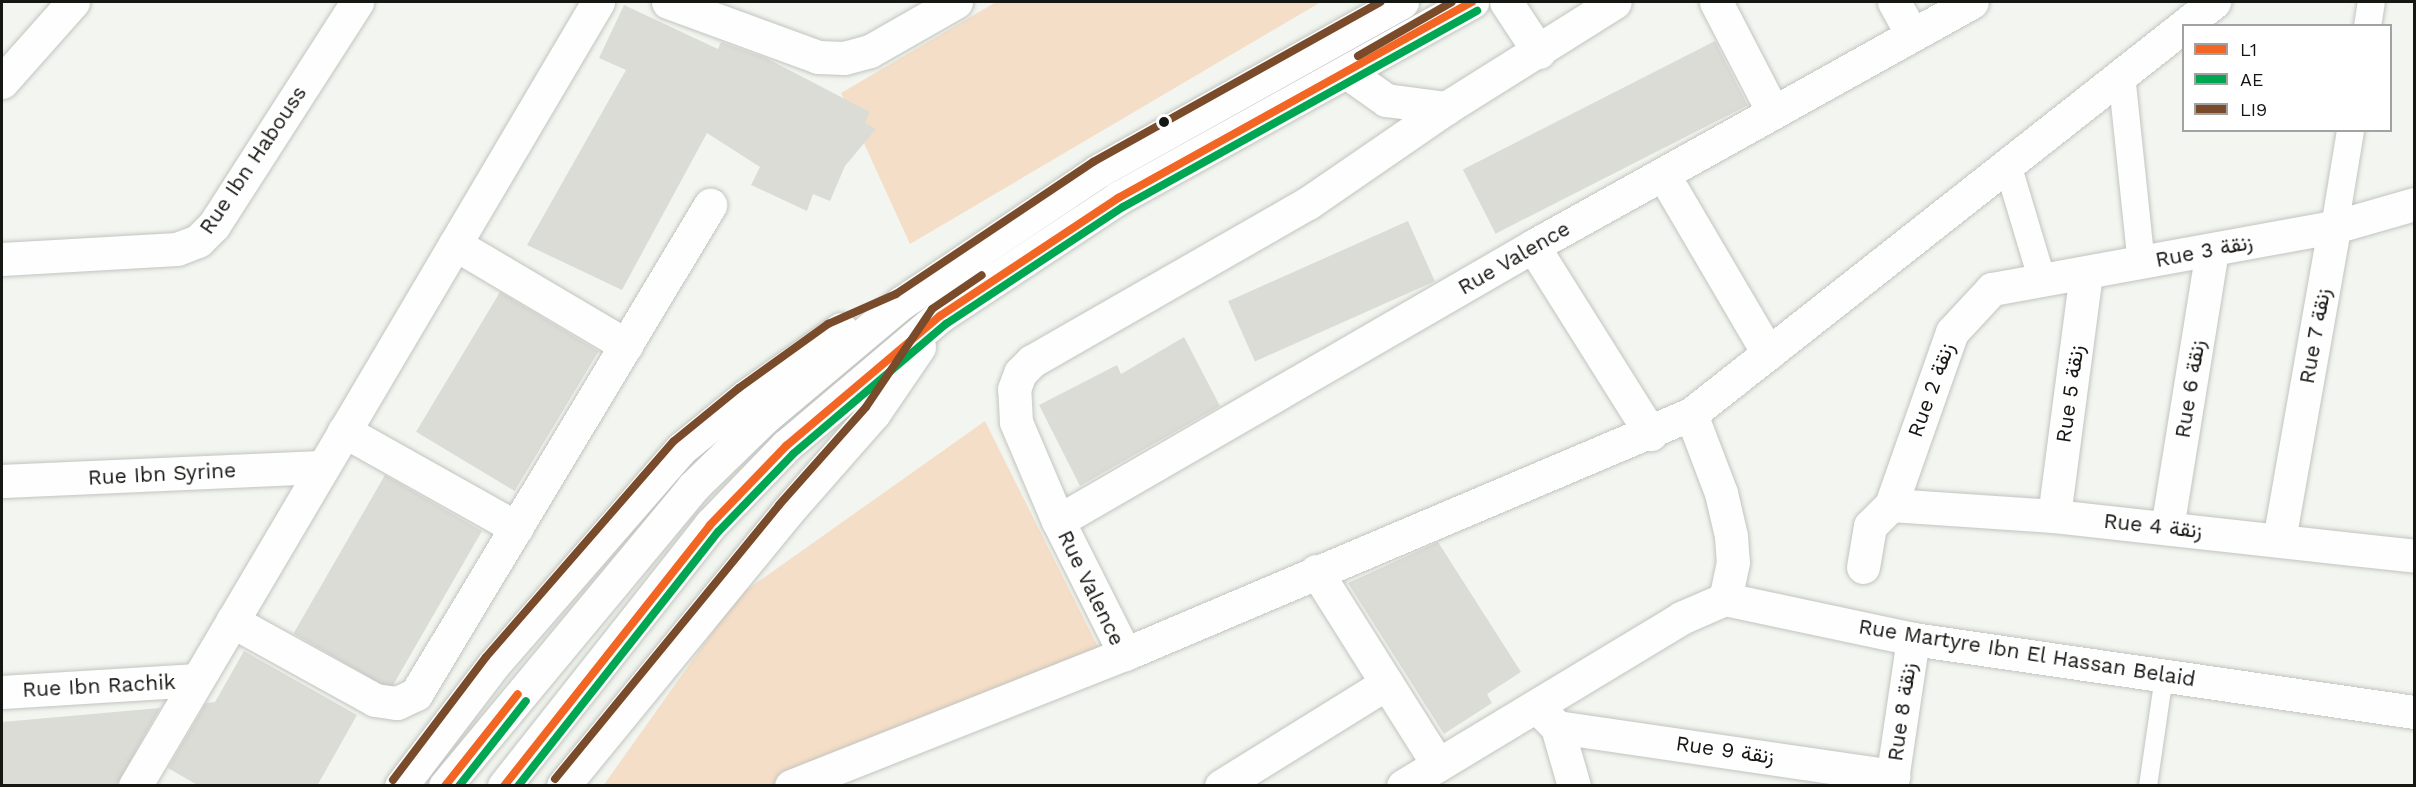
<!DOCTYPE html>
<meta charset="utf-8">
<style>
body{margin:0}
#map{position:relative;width:2416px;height:787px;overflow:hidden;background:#f3f6f0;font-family:"Work Sans",Vazirmatn,sans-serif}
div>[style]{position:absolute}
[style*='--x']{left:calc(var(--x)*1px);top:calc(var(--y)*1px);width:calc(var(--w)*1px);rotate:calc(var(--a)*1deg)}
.green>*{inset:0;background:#f5dec7}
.building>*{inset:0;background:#dbdcd6;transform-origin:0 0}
.roads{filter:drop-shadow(0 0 2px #c2c4bf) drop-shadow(0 0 2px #c2c4bf)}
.service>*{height:18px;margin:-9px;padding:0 9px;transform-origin:9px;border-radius:9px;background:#fdfefd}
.pedestrian>*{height:27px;margin:-13.5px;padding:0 13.5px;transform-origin:13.5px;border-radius:13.5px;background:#fdfefd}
.minor>*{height:33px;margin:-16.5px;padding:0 16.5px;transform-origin:16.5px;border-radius:16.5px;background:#fdfefd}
.trunk>*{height:33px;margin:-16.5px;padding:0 16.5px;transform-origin:16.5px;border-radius:16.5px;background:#fdfefd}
.bus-1>*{height:8px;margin:-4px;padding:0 4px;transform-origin:4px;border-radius:4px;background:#f26522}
.bus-2>*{height:8px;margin:-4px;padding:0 4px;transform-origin:4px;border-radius:4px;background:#00a651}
.bus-3>*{height:8px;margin:-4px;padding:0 4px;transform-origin:4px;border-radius:4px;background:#7a4b2a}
.dots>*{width:16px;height:16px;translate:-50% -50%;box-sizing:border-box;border:3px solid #fff;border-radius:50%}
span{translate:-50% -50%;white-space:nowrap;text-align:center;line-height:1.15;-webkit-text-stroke:5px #fff;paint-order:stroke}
.street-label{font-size:21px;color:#151713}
.frame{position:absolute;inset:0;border:3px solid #151713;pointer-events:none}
.legend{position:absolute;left:2182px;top:24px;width:210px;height:108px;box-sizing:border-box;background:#fff;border:2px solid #a1a2a1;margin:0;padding:8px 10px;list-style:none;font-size:18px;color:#151713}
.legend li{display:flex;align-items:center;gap:12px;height:30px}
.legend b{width:30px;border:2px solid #a1a2a1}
</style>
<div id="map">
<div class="green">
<i style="clip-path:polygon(996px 2px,1321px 2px,910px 244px,841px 93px)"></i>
<i style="clip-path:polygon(985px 421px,1103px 657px,795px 785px,603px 786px,738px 596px)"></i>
</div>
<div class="building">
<i style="clip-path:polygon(624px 5px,718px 49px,721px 42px,766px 58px,870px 112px,865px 123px,876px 129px,845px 166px,830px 201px,813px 194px,807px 211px,751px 185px,760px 167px,707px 133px,622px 290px,527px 245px,626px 70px,599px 58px)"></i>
<i style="left:1715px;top:41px;width:72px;height:283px;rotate:63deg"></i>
<i style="left:1408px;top:221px;width:66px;height:197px;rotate:66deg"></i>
<i style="left:500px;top:292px;width:115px;height:163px;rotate:31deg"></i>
<i style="clip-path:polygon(1184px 337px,1220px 406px,1080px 486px,1039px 405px,1117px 365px,1121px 374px)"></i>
<i style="left:385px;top:475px;width:112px;height:183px;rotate:30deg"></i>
<i style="clip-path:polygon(1438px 542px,1521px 672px,1487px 694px,1492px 703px,1444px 734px,1348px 583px)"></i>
<i style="clip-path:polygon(244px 651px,357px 715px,317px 786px,199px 786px,168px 768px,206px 703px,215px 702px)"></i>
<i style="clip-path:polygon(160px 708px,116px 786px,2px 786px,2px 722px)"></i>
</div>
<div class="roads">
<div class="service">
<i style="--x:2148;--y:786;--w:111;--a:-81.7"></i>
</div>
<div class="pedestrian">
<i style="--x:2367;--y:26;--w:24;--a:-81"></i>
<i style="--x:2121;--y:74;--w:190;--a:84"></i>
<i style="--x:2007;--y:164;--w:122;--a:73.3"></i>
<i style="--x:2334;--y:227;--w:98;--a:-80.6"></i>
</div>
<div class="minor">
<i style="--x:668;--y:2;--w:160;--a:20.1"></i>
<i style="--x:818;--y:57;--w:26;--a:2"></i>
<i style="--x:844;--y:58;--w:27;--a:-15"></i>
<i style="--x:870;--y:51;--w:99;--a:-29.7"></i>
<i style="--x:1506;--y:2;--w:60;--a:56.6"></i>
<i style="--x:1716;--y:2;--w:124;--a:62.6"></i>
<i style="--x:1894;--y:2;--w:37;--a:61"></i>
<i style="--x:1348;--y:73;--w:47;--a:35.4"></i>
<i style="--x:1386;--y:100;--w:61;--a:7.6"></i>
<i style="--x:2;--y:82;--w:107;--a:-48.4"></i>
<i style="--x:1663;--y:174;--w:208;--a:59.6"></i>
<i style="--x:455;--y:244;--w:199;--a:30.6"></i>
<i style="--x:1533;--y:246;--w:222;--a:57.9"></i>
<i style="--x:2;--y:259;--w:175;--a:-3.3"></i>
<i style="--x:177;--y:249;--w:22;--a:-21"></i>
<i style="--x:198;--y:241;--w:23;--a:-45"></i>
<i style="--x:214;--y:225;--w:265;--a:-57.3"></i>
<i style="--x:1691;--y:414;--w:85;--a:69.2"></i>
<i style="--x:1721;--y:493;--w:44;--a:76.9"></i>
<i style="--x:1731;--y:536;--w:26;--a:86"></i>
<i style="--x:1733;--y:562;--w:38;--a:102"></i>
<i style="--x:344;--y:431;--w:198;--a:29.3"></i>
<i style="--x:2;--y:481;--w:320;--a:-2.5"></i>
<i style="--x:1891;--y:505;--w:163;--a:3.9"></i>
<i style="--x:2054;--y:516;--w:362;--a:6.3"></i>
<i style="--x:2054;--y:516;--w:245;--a:-82.5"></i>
<i style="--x:1058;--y:521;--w:549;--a:-30.07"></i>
<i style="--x:1533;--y:246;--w:502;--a:-29.07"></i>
<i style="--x:2167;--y:528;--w:281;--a:-80.8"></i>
<i style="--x:2279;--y:540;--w:318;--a:-80"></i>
<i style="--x:1863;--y:567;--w:42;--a:-80.3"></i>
<i style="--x:1870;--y:526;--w:30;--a:-45"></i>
<i style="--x:1891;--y:505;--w:183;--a:-70.6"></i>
<i style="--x:1952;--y:332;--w:59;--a:-47.1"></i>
<i style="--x:1992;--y:289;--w:348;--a:-10.3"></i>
<i style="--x:2334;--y:227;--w:83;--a:-16"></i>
<i style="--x:1316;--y:571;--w:227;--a:57.8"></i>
<i style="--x:232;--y:621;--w:163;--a:28.9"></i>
<i style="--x:375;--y:700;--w:22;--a:8"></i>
<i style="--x:397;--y:703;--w:21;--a:-25"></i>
<i style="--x:416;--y:694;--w:571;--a:-58.98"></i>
<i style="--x:1125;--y:654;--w:149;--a:-116.7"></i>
<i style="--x:1058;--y:521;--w:108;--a:-113"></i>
<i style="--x:1016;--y:422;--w:33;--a:-93"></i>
<i style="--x:1014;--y:389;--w:17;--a:-69"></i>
<i style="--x:1020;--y:373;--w:17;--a:-45"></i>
<i style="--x:1032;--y:361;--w:318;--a:-29.8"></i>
<i style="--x:1308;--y:203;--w:168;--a:-34.5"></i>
<i style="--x:1446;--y:108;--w:199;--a:-32.1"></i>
<i style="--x:2;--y:692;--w:195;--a:-3.5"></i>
<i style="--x:1544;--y:714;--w:18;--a:45"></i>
<i style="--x:1557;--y:727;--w:61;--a:73.9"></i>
<i style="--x:1557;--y:727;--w:340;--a:8.3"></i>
<i style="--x:135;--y:786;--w:911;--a:-59.44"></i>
<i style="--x:791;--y:786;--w:359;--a:-21.6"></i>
<i style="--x:1125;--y:654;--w:615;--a:-22.98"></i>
<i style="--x:1691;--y:414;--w:666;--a:-38.23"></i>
<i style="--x:1221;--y:786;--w:195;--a:-31.8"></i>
<i style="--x:1403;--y:786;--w:325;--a:-31.1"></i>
<i style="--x:1681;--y:618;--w:48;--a:-23.4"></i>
<i style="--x:1725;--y:599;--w:192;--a:12"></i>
<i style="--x:1913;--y:639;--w:506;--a:8.29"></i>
<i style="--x:1891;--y:786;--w:149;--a:-81.5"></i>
</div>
<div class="trunk">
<i style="--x:401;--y:786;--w:153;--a:-52.7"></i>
<i style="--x:494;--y:664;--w:286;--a:-49"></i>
<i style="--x:682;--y:448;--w:82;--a:-39.1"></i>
<i style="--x:746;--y:396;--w:116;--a:-35.2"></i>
<i style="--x:445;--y:786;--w:388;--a:-50.3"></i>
<i style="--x:693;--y:487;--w:100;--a:-44.2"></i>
<i style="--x:765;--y:417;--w:177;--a:-40"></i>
<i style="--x:901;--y:303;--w:237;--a:-33.8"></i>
<i style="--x:1098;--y:171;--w:348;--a:-29.1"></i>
<i style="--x:504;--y:786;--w:333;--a:-51.7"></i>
<i style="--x:710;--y:525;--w:110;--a:-46.1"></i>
<i style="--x:786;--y:446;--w:202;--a:-40.2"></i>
<i style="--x:940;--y:316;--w:214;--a:-33.5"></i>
<i style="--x:1118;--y:198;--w:405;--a:-29"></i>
<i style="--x:563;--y:786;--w:354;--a:-50.7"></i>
<i style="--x:787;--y:512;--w:132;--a:-48.7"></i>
<i style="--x:874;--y:413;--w:80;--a:-55.7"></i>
</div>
</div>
<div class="bus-1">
<i style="--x:445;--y:786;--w:117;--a:-51.6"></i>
<i style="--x:504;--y:786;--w:333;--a:-51.7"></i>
<i style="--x:710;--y:525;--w:110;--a:-46.1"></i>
<i style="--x:786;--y:446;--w:202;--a:-40.2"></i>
<i style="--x:940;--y:316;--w:214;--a:-33.5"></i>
<i style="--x:1118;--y:198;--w:405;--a:-29"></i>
</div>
<div class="bus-2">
<i style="--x:459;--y:786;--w:108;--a:-51.8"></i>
<i style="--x:518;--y:786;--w:323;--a:-51.8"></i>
<i style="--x:718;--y:532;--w:108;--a:-46.1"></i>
<i style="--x:793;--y:454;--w:201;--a:-40.4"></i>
<i style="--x:946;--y:324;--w:212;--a:-33.5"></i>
<i style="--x:1123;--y:207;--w:405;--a:-29"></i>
</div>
<div class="bus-3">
<i style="--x:1358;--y:56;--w:108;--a:-29.9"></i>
<i style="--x:555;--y:779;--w:354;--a:-50.7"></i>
<i style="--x:779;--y:505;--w:131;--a:-48.4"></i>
<i style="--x:866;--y:407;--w:118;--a:-56"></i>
<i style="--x:932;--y:309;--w:60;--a:-34.2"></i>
<i style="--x:393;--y:780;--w:154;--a:-52.9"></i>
<i style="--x:486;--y:657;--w:286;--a:-49"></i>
<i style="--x:674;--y:441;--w:84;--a:-39.2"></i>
<i style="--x:739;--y:388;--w:110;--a:-35.7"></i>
<i style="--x:828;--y:324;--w:74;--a:-23.8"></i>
<i style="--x:896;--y:294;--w:237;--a:-33.8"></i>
<i style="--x:1093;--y:162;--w:329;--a:-29.1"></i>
</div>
<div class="dots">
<i style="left:1164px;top:122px;background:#151713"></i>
</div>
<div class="street-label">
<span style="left:253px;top:160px;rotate:-56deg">Rue Ibn Habouss</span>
<span style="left:2204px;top:251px;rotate:-11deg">Rue 3 زنقة</span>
<span style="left:1514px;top:258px;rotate:-30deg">Rue Valence</span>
<span style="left:2315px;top:336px;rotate:-80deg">Rue 7 زنقة</span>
<span style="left:2190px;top:389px;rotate:-81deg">Rue 6 زنقة</span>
<span style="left:1931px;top:390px;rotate:-70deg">Rue 2 زنقة</span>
<span style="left:2070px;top:394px;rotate:-82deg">Rue 5 زنقة</span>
<span style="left:162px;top:474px;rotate:-3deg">Rue Ibn Syrine</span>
<span style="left:2153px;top:526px;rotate:6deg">Rue 4 زنقة</span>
<span style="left:1091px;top:588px;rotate:64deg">Rue Valence</span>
<span style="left:2027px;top:653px;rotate:9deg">Rue Martyre Ibn El Hassan Belaid</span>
<span style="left:99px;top:686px;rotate:-3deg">Rue Ibn Rachik</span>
<span style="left:1902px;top:712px;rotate:-82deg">Rue 8 زنقة</span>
<span style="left:1725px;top:750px;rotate:8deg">Rue 9 زنقة</span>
</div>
<div class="frame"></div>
<ul class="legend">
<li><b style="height:8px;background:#f26522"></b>L1</li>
<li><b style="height:8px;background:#00a651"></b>AE</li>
<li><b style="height:8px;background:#7a4b2a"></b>LI9</li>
</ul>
</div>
